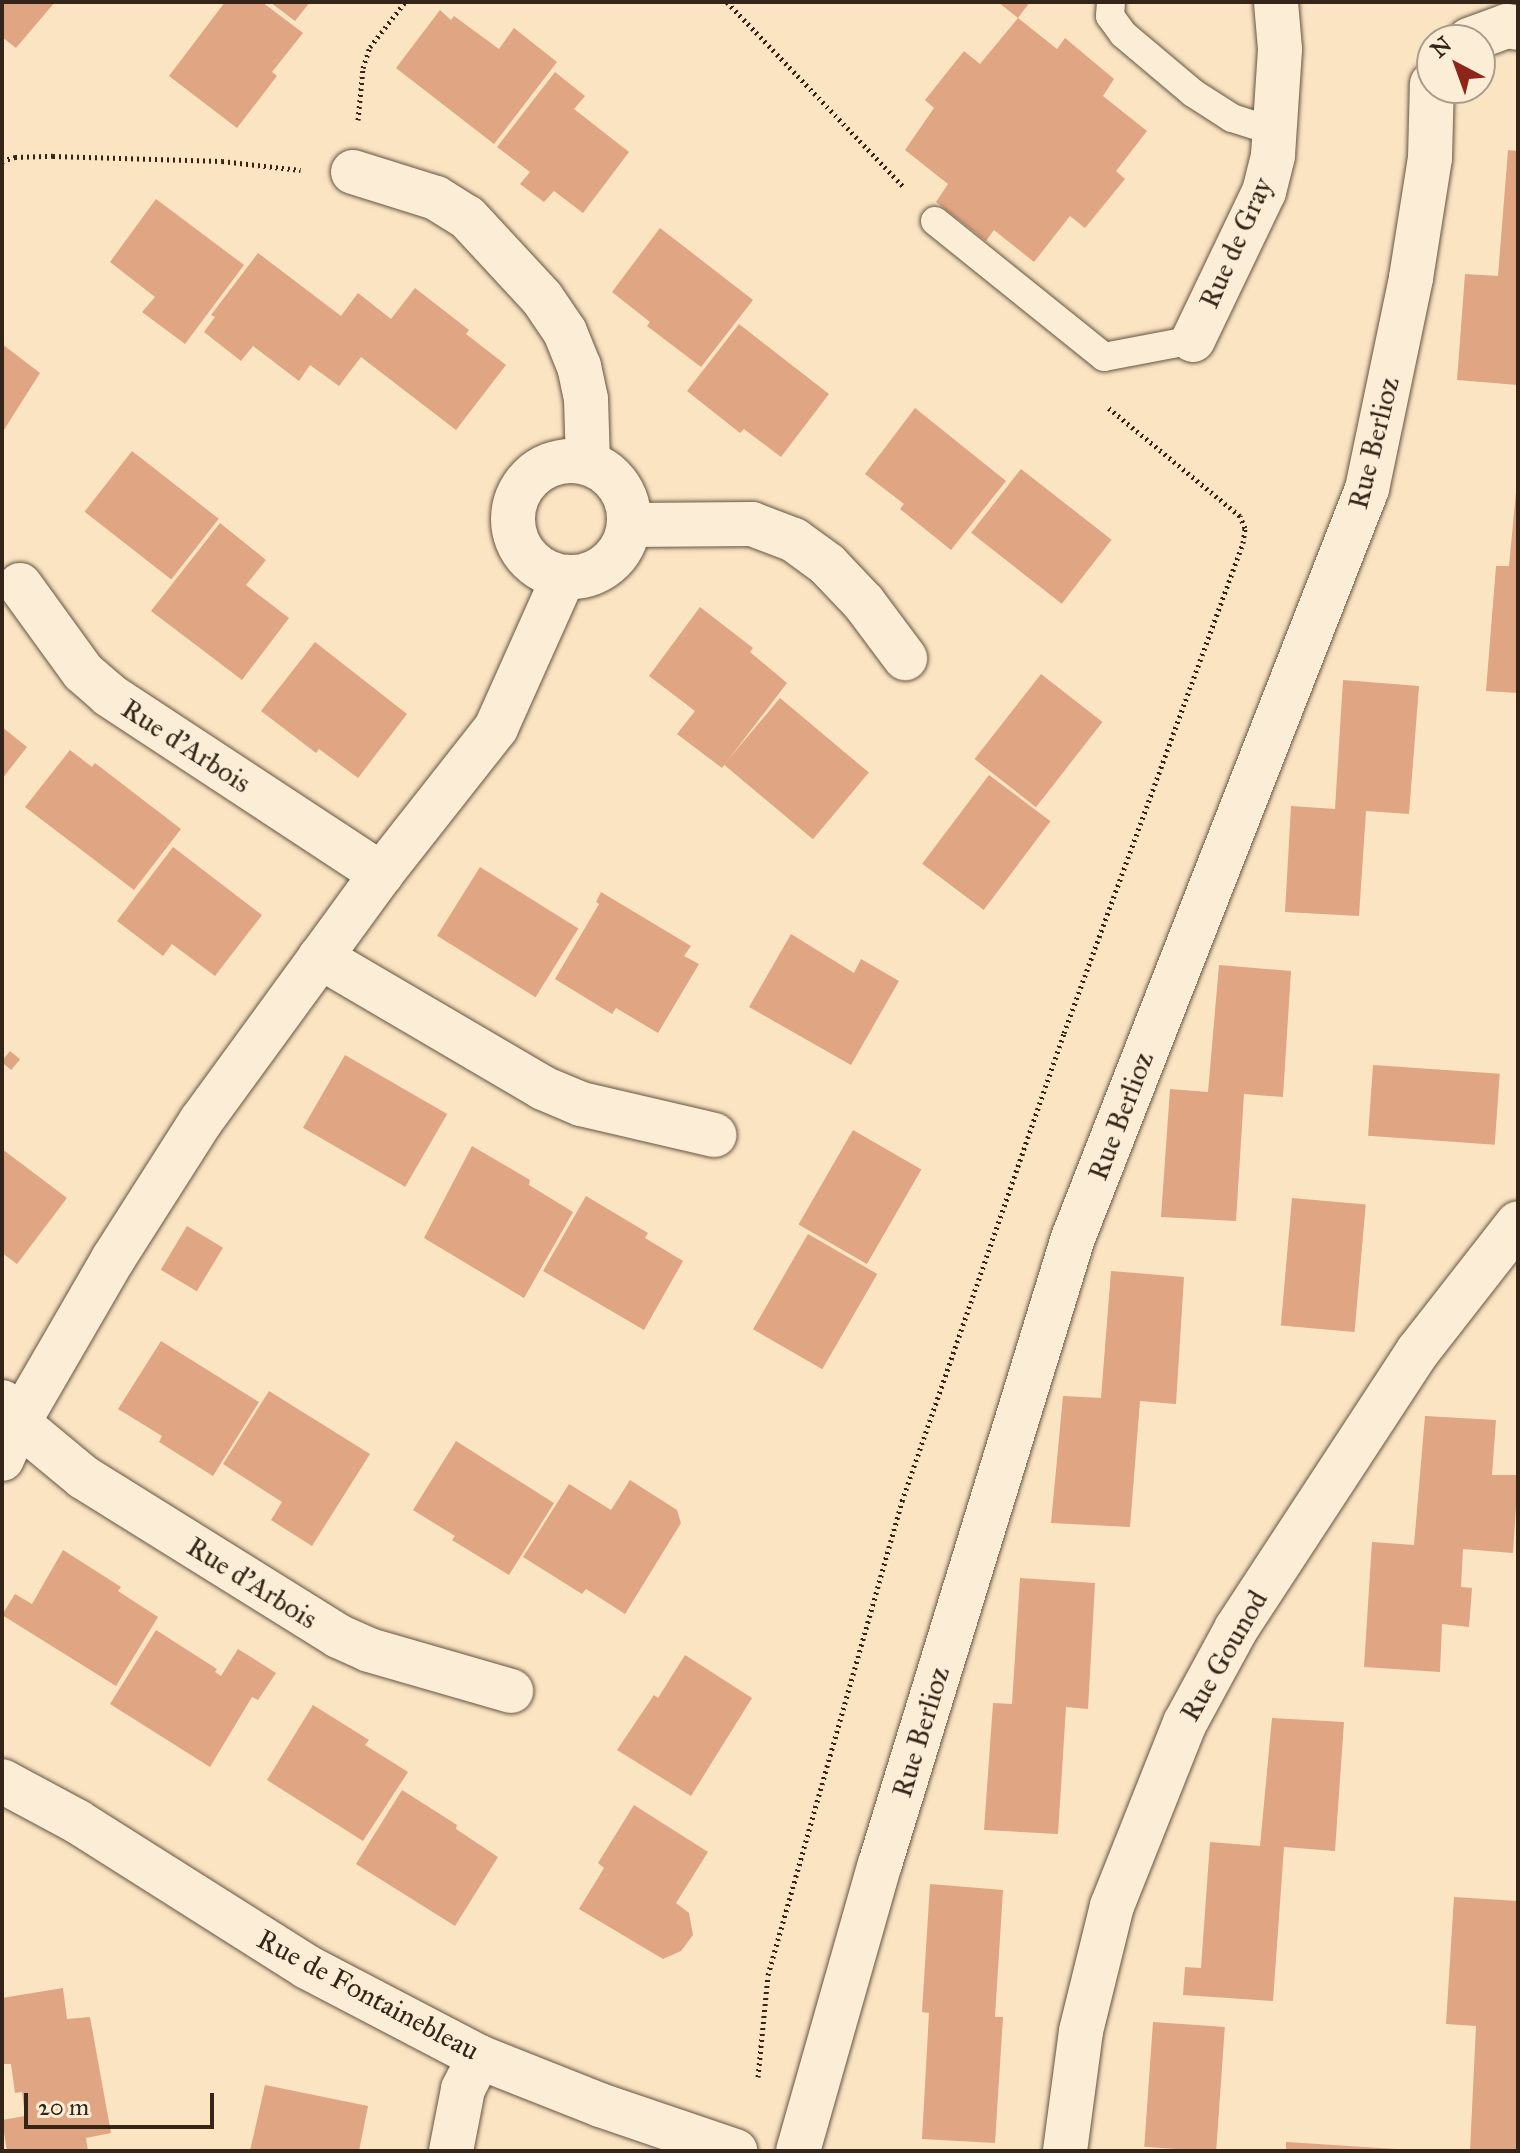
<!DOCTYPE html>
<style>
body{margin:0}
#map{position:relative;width:1520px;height:2153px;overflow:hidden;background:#fbe4c2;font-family:"IM FELL Great Primer",serif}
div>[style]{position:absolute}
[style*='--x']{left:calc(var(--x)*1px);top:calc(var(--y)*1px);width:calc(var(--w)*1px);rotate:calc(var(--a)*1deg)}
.building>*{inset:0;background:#e0a582;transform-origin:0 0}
.path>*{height:5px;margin-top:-2.5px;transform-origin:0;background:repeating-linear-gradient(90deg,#352518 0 2px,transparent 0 6px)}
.roads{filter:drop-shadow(0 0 2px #665542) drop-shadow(0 0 2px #665542)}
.service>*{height:28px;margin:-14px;padding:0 14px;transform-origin:14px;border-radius:14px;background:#fcedd7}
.minor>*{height:44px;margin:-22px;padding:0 22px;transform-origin:22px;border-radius:22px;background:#fcedd7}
.minor>.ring{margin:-22px;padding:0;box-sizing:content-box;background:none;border:44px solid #fcedd7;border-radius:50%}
span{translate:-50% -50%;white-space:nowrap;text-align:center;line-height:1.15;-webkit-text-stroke:6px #fcedd7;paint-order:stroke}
.street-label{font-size:28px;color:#352518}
.frame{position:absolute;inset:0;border:4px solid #352518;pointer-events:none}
.north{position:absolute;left:1416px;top:24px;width:80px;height:80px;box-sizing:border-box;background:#fcedd7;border:2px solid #ac9d8b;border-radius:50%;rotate:319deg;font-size:22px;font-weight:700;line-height:32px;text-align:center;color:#352518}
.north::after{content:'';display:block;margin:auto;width:28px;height:36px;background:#8f2418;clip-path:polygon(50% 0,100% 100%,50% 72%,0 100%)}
.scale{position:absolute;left:24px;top:2093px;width:190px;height:36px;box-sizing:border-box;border:4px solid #352518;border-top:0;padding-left:10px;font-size:24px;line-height:28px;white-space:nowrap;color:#352518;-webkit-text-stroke:6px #fcedd7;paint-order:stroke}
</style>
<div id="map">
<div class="building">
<i style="clip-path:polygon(2px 2px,55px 2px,16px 48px,2px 37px)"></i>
<i style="clip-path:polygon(225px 2px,262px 2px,303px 33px,272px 72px,277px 76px,237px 128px,169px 76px)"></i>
<i style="clip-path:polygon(270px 2px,310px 2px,295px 21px)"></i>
<i style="clip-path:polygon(998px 2px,1030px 2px,1018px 18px)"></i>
<i style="clip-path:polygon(440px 10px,451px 20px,454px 16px,499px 49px,514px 28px,557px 62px,494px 144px,396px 68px)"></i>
<i style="clip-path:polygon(1018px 18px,1057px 49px,1065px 38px,1114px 79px,1103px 96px,1147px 131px,1116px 171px,1125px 179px,1085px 228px,1070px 216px,1034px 262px,994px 230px,986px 241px,936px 202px,948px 184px,905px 150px,934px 108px,925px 100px,964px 51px,980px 64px)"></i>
<i style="clip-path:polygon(555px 72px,585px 96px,574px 109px,629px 152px,583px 213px,554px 191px,544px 202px,520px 184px,530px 172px,497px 147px)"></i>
<i style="clip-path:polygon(1508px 150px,1518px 151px,1518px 385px,1457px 380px,1465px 274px,1498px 276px)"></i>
<i style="clip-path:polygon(156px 199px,244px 265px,185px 344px,142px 312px,155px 297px,110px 262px)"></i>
<i style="clip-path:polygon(660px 228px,753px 300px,701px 367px,647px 326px,650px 322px,612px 292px)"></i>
<i style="clip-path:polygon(258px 253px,341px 316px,358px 293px,391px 319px,415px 288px,469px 330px,466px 334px,506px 365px,456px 430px,361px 357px,339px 386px,310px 365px,299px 381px,253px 346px,241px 361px,204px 332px,215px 317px,211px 315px)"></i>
<i style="clip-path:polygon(739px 324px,829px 394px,781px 457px,744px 429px,740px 433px,687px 391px)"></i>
<i style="clip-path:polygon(2px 344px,40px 373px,2px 433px)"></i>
<i style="clip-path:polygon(915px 408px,1006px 481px,951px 550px,900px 509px,904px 504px,865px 474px)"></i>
<i style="left:132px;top:451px;width:110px;height:77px;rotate:38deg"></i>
<i style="left:1021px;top:469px;width:115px;height:81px;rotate:38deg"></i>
<i style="clip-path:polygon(1516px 492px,1518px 492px,1518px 693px,1486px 691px,1496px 566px,1509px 566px)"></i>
<i style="clip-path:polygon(220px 523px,266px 560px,246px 585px,289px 618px,242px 680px,151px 611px)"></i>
<i style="clip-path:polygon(700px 607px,753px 648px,750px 652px,787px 683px,722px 768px,677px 734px,695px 711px,649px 676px)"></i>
<i style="clip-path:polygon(315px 642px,407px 714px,358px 778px,319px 749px,316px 753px,261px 711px)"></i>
<i style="left:1041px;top:674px;width:78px;height:108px;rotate:38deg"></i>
<i style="clip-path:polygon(1343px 680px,1419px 686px,1409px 814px,1366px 811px,1359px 916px,1285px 912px,1291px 806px,1335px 809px)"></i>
<i style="left:780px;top:698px;width:116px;height:87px;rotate:40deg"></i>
<i style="clip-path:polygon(2px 727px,27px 747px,2px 779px)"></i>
<i style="clip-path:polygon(70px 750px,92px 767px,95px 763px,181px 829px,134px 890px,25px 807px)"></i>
<i style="left:989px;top:775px;width:77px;height:111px;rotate:37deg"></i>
<i style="clip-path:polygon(173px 847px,262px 915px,215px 976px,172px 944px,163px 956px,117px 921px)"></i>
<i style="left:480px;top:867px;width:116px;height:81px;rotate:32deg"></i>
<i style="clip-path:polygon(601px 892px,691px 946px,684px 956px,699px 964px,658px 1033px,616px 1008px,612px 1014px,555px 979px,599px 904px,596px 902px)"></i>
<i style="clip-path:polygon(791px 934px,854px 973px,861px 959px,899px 981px,851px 1065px,749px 1007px)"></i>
<i style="clip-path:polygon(1219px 965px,1291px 971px,1283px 1097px,1244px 1094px,1236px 1221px,1161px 1217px,1170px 1089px,1208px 1092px)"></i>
<i style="left:10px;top:1051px;width:13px;height:14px;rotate:39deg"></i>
<i style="left:345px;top:1055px;width:118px;height:84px;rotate:30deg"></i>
<i style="left:1373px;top:1065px;width:127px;height:71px;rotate:4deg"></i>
<i style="left:853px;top:1130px;width:79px;height:109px;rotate:30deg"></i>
<i style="clip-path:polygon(472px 1146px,530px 1180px,529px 1185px,573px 1212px,524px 1298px,424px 1238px)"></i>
<i style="clip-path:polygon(2px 1149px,67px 1198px,17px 1264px,2px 1253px)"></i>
<i style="clip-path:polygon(586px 1196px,648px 1233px,645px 1238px,683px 1261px,644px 1330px,543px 1271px)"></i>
<i style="left:1292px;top:1198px;width:74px;height:128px;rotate:5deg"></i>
<i style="left:187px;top:1226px;width:42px;height:51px;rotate:31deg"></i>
<i style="left:808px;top:1234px;width:80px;height:110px;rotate:30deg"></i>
<i style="clip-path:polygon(1111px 1271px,1184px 1277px,1176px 1404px,1140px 1401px,1130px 1527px,1051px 1523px,1063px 1396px,1101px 1398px)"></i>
<i style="clip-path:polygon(161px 1341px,259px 1402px,213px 1476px,159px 1442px,162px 1436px,118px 1409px)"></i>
<i style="clip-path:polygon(269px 1391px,370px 1454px,312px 1546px,271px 1520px,282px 1502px,223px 1464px)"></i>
<i style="clip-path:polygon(1425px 1416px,1496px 1420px,1492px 1475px,1518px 1475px,1513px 1553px,1463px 1549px,1461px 1587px,1472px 1588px,1469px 1627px,1442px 1624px,1440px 1672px,1364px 1667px,1372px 1542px,1414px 1545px)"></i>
<i style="clip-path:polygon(456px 1441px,554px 1503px,509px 1575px,452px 1540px,455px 1536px,413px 1510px)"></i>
<i style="clip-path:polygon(630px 1480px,677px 1510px,681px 1523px,625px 1614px,586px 1589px,582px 1594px,523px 1557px,569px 1484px,611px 1510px)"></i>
<i style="clip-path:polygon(63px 1550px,121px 1587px,118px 1591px,158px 1617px,116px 1686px,2px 1615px,15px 1594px,32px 1604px)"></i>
<i style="clip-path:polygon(1020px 1578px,1095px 1583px,1088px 1709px,1066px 1707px,1058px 1834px,984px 1830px,993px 1703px,1012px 1704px)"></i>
<i style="clip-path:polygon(156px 1630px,217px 1669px,215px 1672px,221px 1676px,238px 1649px,276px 1673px,258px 1700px,252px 1697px,210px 1767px,110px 1704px)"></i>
<i style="clip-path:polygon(685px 1655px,752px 1698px,691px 1796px,617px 1750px,654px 1695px,658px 1698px)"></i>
<i style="clip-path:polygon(313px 1705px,369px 1740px,365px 1745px,408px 1772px,363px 1841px,267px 1780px)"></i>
<i style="clip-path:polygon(1272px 1718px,1344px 1722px,1335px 1851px,1284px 1847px,1273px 2001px,1183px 1995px,1185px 1967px,1201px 1968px,1210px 1842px,1260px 1846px)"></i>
<i style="clip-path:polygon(402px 1790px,457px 1825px,456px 1829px,498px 1857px,455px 1926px,356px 1864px)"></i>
<i style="clip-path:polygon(634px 1805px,708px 1852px,676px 1903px,689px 1913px,693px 1935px,681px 1951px,663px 1959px,579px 1909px,604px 1868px,598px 1863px)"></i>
<i style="clip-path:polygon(930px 1884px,1003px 1890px,995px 2017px,1003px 2017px,995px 2143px,922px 2139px,929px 2013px,922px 2012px)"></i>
<i style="clip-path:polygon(1454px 1897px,1518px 1901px,1518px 2151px,1470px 2151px,1476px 2026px,1446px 2024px)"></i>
<i style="clip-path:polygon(63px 1988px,67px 2019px,90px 2017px,111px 2133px,86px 2138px,88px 2151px,7px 2151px,2px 2120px,25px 2116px,22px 2092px,15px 2093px,11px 2064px,2px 2064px,2px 1998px)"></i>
<i style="left:1153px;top:2022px;width:72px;height:125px;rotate:4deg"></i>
<i style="clip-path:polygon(265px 2085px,368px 2106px,359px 2151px,250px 2151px)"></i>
<i style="clip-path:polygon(1286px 2142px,1396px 2149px,1396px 2151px,1286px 2151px)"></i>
</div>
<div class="path">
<i style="--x:727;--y:2;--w:255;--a:46.3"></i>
<i style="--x:358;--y:120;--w:52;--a:-84.5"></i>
<i style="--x:363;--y:68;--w:22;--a:-72"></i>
<i style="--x:370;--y:47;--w:57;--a:-52.1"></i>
<i style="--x:2;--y:161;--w:14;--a:-17"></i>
<i style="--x:15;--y:157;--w:38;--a:-2"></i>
<i style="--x:53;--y:156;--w:169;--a:1.7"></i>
<i style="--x:222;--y:161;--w:79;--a:6.6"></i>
<i style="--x:758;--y:2077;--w:102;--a:-84.4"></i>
<i style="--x:768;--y:1975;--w:493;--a:-74.2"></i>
<i style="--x:902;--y:1501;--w:495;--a:-70.9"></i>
<i style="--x:1064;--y:1033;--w:522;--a:-69.93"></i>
<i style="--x:1243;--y:543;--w:15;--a:-82"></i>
<i style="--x:1245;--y:528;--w:13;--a:-113"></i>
<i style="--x:1240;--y:516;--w:173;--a:-140.6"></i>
</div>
<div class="roads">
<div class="service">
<i style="--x:1111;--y:2;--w:14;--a:94"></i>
<i style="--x:1110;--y:16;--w:22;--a:54"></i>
<i style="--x:1123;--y:34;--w:92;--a:40.1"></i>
<i style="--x:1193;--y:93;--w:46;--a:32.7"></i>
<i style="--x:1232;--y:118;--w:46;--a:17.7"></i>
<i style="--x:935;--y:221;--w:217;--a:38.8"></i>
<i style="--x:1104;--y:357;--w:91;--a:-10.8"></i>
</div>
<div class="minor">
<i style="--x:1469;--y:40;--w:40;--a:-20.2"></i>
<i style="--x:1507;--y:26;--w:11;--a:10"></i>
<i style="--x:353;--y:172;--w:87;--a:17.4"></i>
<i style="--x:436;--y:198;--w:36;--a:32"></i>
<i style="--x:467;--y:217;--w:110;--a:47.2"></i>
<i style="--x:542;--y:298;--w:41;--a:55.9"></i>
<i style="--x:565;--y:332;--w:37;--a:68"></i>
<i style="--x:579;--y:366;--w:34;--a:78"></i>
<i style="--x:586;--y:399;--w:64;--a:88.2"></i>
<i style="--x:1193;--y:340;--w:164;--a:-64.4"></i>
<i style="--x:1264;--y:192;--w:38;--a:-76"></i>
<i style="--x:1273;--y:155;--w:106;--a:-86.2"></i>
<i style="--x:1280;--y:49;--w:47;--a:-94.9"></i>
<i class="ring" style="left:513px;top:461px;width:72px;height:72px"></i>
<i style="--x:630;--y:525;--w:122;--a:-0.5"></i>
<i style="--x:752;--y:524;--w:45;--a:20.9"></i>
<i style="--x:794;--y:540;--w:41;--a:36"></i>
<i style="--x:827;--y:564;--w:54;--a:46.5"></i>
<i style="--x:864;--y:603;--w:69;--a:53.3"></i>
<i style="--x:20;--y:585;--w:107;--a:54.1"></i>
<i style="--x:83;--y:672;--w:35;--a:41"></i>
<i style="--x:109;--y:695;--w:326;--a:33.3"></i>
<i style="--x:320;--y:957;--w:259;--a:30.4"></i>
<i style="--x:543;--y:1088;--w:41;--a:22.8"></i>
<i style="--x:581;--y:1104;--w:137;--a:13.1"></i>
<i style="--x:2;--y:1402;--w:26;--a:53"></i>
<i style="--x:18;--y:1423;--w:85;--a:39.7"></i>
<i style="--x:83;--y:1477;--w:301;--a:31.9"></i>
<i style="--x:338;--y:1636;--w:34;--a:24"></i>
<i style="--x:369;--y:1650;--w:148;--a:16.1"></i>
<i style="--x:2;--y:1459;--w:39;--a:-66"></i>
<i style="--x:18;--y:1423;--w:190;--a:-59.9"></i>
<i style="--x:113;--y:1259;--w:164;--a:-57.5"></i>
<i style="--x:201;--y:1121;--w:306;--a:-53.9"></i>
<i style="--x:381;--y:874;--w:186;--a:-51.8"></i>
<i style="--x:496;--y:728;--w:164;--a:-65.9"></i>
<i style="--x:2;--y:1781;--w:86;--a:28.3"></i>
<i style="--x:78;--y:1822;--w:271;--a:32.3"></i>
<i style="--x:307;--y:1967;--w:194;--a:27.6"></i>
<i style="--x:479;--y:2057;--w:130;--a:21.6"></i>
<i style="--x:600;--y:2105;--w:143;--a:18.8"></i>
<i style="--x:451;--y:2151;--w:63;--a:-79"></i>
<i style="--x:463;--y:2089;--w:36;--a:-63"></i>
<i style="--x:798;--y:2151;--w:298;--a:-74.1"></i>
<i style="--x:880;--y:1864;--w:655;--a:-72.87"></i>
<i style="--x:1073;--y:1238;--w:805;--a:-68.57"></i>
<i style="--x:1367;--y:489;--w:216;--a:-78.2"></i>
<i style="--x:1411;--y:278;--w:121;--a:-81"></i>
<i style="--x:1430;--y:158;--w:74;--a:-88.5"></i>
<i style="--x:1065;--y:2151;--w:121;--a:-82.4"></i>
<i style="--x:1081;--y:2031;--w:129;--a:-76.1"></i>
<i style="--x:1112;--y:1906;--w:197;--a:-68.3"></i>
<i style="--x:1185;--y:1723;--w:107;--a:-61.5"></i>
<i style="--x:1236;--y:1629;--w:332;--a:-56.8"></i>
<i style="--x:1418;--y:1351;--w:162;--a:-52"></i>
</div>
</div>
<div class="street-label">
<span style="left:1236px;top:243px;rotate:-66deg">Rue de Gray</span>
<span style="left:1374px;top:443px;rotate:-76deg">Rue Berlioz</span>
<span style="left:186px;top:746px;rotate:33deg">Rue d'Arbois</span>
<span style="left:1121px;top:1116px;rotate:-69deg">Rue Berlioz</span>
<span style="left:252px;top:1583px;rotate:32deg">Rue d'Arbois</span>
<span style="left:1224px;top:1656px;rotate:-60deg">Rue Gounod</span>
<span style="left:921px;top:1732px;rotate:-73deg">Rue Berlioz</span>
<span style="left:368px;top:1995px;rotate:28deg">Rue de Fontainebleau</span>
</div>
<div class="frame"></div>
<div class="north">N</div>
<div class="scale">20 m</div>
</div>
